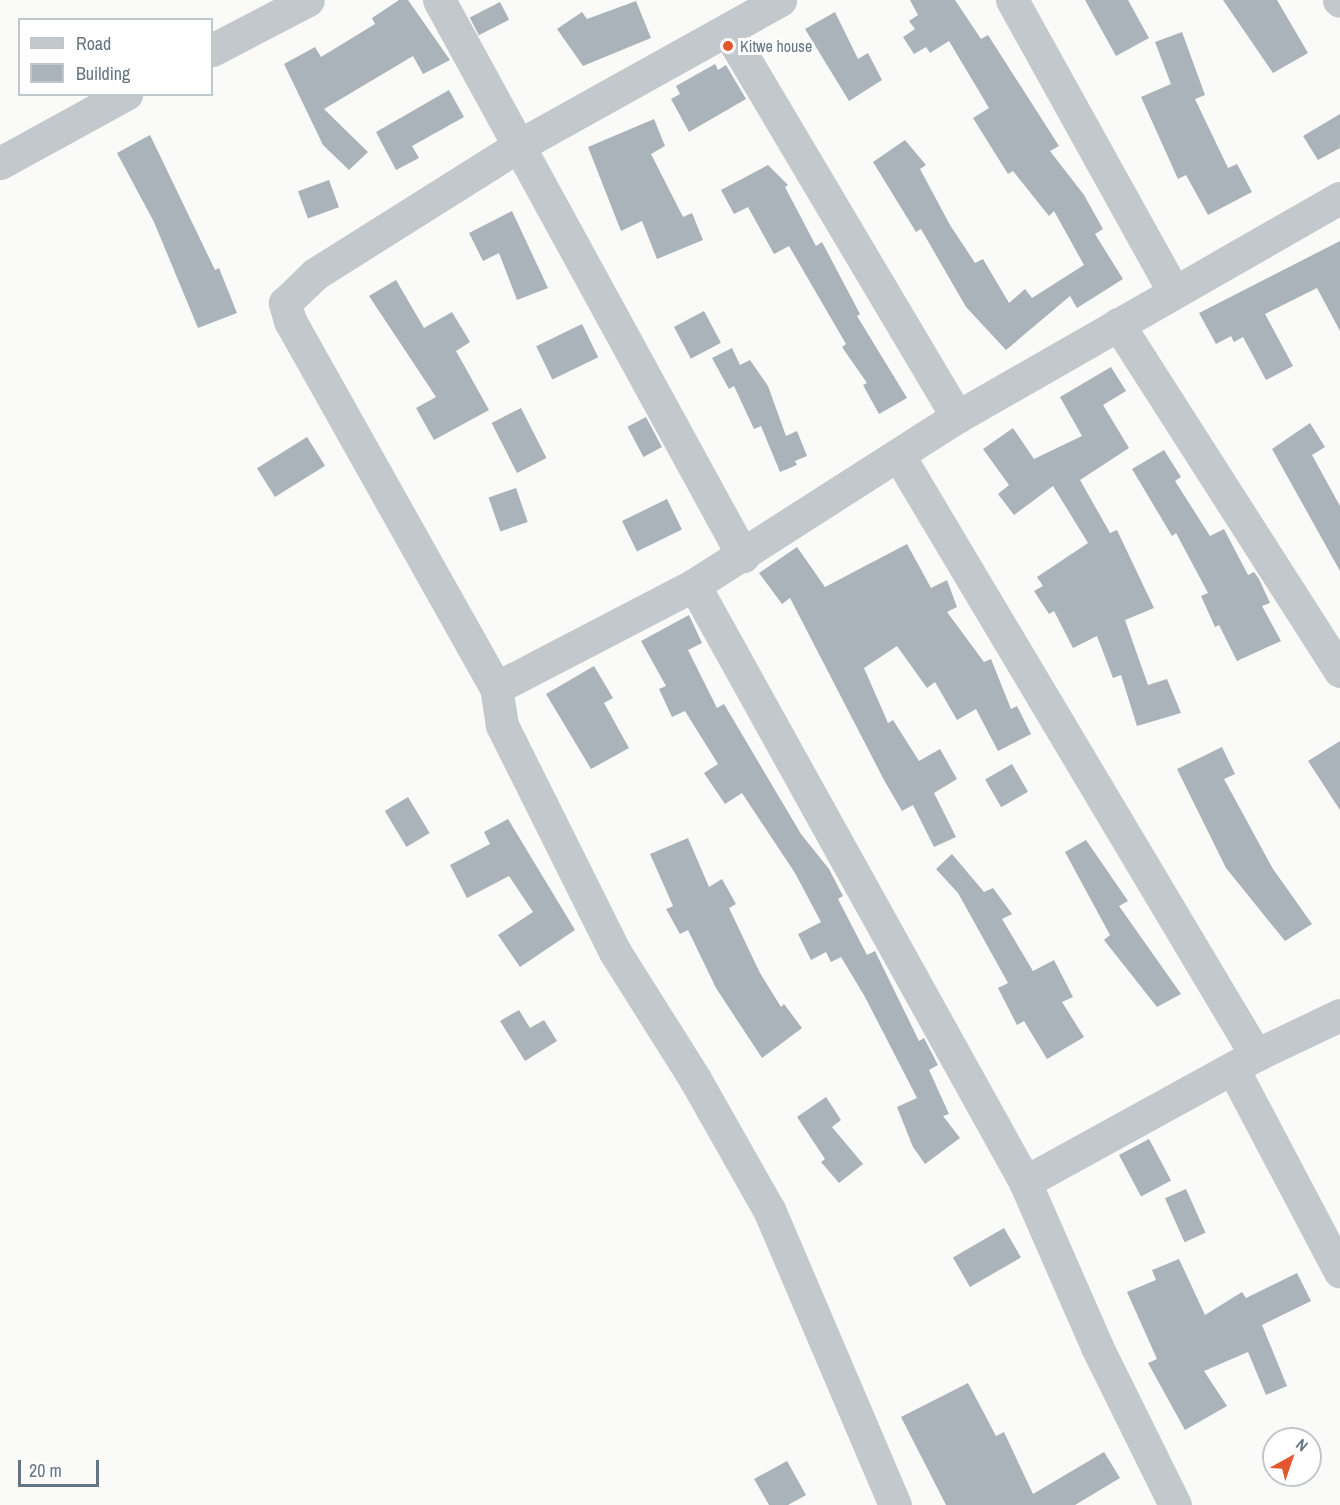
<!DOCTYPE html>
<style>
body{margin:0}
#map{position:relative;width:1340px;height:1505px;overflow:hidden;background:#fafaf8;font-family:"Archivo Narrow",sans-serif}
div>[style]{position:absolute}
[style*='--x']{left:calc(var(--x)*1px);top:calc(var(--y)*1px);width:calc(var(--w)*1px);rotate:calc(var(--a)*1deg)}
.building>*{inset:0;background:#aab3b9;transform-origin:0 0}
.street>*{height:33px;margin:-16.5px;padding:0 16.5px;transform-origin:16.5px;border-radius:16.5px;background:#c3c8cc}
.dots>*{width:16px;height:16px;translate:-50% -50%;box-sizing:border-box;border:3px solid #fff;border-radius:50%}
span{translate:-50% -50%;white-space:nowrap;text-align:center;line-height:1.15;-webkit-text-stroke:6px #fff;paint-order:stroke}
.poi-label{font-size:16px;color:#657683}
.left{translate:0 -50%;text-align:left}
.legend{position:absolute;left:18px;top:18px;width:195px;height:78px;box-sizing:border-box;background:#fff;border:2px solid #c1c8cd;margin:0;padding:8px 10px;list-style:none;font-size:18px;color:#657683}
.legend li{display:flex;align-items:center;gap:12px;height:30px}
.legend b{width:30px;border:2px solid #c1c8cd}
.north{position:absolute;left:1262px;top:1427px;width:60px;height:60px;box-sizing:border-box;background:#fff;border:2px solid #c1c8cd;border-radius:50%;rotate:40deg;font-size:16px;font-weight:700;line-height:24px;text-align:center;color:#657683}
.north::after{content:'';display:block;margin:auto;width:21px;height:27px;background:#e4572e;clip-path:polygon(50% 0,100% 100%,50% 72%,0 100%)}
.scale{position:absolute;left:18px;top:1460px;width:81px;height:27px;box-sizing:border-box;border:3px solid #657683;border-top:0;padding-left:8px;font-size:18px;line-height:21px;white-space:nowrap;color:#657683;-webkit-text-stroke:4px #fff;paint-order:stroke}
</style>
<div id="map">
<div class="building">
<i style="clip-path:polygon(399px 0,408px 0,450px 60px,423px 74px,413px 56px,324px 109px,368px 152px,349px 170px,323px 145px,284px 64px,315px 47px,321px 57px,375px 24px,372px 18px)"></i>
<i style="clip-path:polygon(910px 0,955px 0,981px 39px,988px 35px,1059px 146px,1050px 151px,1084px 195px,1103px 229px,1095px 234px,1123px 279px,1077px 308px,1070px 296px,1006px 350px,966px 307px,921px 229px,916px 232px,873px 162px,905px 140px,926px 165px,920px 169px,950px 225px,975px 263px,983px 259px,1009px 303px,1025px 289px,1032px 298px,1084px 265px,1054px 211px,1049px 216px,1013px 171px,1008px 174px,973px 118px,989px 108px,949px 41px,930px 53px,926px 47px,914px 54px,903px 37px,915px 29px,909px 21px,918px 15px)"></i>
<i style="clip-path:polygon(1085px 0,1128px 0,1149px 38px,1116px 56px)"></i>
<i style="clip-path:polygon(1223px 0,1277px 0,1308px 53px,1273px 73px)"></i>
<i style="clip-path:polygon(636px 1px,651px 38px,583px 66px,557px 29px,582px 12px,587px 19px)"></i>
<i style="left:500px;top:2px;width:20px;height:34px;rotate:63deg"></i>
<i style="clip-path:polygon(835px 12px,858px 59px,868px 53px,882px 80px,849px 101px,805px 29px)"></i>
<i style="clip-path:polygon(1182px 32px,1205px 95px,1195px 99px,1228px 168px,1237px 164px,1252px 192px,1208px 215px,1186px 175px,1178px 179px,1141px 97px,1171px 84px,1155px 42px)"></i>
<i style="clip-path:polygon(715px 64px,718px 70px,726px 65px,746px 99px,689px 132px,671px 99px,680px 94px,676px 86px)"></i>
<i style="clip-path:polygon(449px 90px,464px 117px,412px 146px,419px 158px,396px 170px,376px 132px)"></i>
<i style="clip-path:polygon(1340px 114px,1340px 148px,1318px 160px,1303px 136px)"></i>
<i style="clip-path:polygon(654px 119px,665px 146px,651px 154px,683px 217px,692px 213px,703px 240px,657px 259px,642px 221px,621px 231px,588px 147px)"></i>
<i style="clip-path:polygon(150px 135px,215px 270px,219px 268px,237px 313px,198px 328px,154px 222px,117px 153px)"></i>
<i style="clip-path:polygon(768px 165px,788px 185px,785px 187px,816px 246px,822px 242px,860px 314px,857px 316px,907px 398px,879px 414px,863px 385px,867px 383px,842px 347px,846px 344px,789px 246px,774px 254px,748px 207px,734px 214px,721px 190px)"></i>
<i style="left:329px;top:180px;width:29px;height:33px;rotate:70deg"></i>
<i style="clip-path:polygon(512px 211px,548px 288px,517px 300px,499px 253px,483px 261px,469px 233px)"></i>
<i style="clip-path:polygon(1340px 241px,1340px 331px,1317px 288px,1265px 314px,1293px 366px,1266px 380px,1243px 337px,1234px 342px,1231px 336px,1216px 344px,1199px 313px)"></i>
<i style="clip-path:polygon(396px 280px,424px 328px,452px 312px,470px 342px,456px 351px,489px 410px,434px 440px,416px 408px,436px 397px,369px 296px)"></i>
<i style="left:704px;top:311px;width:36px;height:34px;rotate:62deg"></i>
<i style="left:582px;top:324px;width:37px;height:51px;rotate:64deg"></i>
<i style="clip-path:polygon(732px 348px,740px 365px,750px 360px,768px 386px,786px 436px,797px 431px,807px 456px,795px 461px,797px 465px,780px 472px,761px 426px,754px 429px,734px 386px,729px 389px,712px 358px)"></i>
<i style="clip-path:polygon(1111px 367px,1126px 391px,1103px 405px,1129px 448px,1080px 480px,1110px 533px,1117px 530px,1154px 608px,1125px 620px,1148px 685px,1167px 679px,1181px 713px,1137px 726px,1121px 675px,1113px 678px,1097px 636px,1073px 648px,1054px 611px,1049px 614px,1034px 591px,1043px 586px,1037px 577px,1088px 543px,1053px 486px,1014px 515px,998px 494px,1009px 485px,983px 449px,1013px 428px,1034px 459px,1082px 436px,1060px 397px)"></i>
<i style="left:521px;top:408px;width:56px;height:33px;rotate:63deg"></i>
<i style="left:646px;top:417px;width:34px;height:21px;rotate:62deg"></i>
<i style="clip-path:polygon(1310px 423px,1325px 447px,1312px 455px,1340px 506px,1340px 571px,1272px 449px)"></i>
<i style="left:307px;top:437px;width:34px;height:59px;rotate:58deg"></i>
<i style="clip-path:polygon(1164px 450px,1181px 477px,1175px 481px,1210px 536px,1224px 529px,1248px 575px,1254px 572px,1259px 579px,1270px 603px,1262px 606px,1281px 641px,1237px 661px,1219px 625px,1215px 627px,1201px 596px,1208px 593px,1176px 533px,1172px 536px,1132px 469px)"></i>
<i style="left:516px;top:488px;width:36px;height:29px;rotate:71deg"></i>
<i style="left:667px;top:499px;width:34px;height:50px;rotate:64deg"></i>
<i style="clip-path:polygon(907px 544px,931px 588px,947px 580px,957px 607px,947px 612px,984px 662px,991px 659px,1011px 709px,1017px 706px,1031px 734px,998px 751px,976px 709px,957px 720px,935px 682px,927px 688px,897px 646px,864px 668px,888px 723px,893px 720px,919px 761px,940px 749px,957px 779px,934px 793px,956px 837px,934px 847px,913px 805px,902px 811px,884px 780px,790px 598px,782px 604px,759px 573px,797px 547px,825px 587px)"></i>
<i style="clip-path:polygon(689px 615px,702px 643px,688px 650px,717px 708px,724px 704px,801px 834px,829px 869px,843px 896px,838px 899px,867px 955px,875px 951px,919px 1041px,924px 1038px,938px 1065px,929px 1070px,949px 1114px,943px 1116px,960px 1138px,925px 1164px,913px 1147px,897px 1107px,917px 1098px,865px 997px,841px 957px,831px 962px,826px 952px,811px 960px,798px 934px,821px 922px,795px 873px,742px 793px,725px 804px,704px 773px,718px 764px,685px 711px,672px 717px,659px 689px,666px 686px,641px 641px)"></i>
<i style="clip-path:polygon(594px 666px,613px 698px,604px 703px,629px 748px,591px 769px,546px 694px)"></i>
<i style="clip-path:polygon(1340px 741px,1340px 810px,1308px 761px)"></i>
<i style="clip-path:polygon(1222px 747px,1235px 774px,1224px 779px,1273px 869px,1312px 924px,1285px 941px,1226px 868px,1177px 769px)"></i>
<i style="left:1012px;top:764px;width:32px;height:31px;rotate:60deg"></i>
<i style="left:408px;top:797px;width:42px;height:27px;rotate:59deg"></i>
<i style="clip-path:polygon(508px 819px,575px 930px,520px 967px,498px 935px,533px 912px,509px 876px,467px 898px,450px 865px,490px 844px,484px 832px)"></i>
<i style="clip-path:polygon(688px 838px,709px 887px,722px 879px,736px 904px,729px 908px,760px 973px,781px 1007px,784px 1004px,802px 1028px,762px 1058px,716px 988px,688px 930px,680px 934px,666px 909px,673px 906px,650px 854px)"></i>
<i style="clip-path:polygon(1086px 840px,1128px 901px,1119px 906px,1181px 994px,1157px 1007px,1104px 940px,1110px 935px,1065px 852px)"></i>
<i style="clip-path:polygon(952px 854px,984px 892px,993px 888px,1012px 914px,1002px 919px,1033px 971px,1054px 960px,1073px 997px,1062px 1002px,1084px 1037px,1047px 1059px,1024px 1021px,1017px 1025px,998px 988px,1008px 983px,958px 893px,936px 869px)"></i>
<i style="clip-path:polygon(519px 1010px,530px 1028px,544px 1020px,557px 1041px,525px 1061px,500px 1021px)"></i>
<i style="clip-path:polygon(826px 1097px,841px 1120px,832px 1127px,863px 1164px,839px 1183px,821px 1162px,825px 1159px,797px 1117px)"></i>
<i style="left:1149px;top:1139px;width:47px;height:34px;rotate:62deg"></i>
<i style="left:1186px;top:1189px;width:48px;height:23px;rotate:66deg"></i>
<i style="left:1004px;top:1228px;width:34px;height:59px;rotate:60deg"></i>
<i style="clip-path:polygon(1179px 1259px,1205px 1315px,1242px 1292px,1246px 1298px,1297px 1273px,1311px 1301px,1262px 1325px,1287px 1386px,1266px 1395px,1248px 1352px,1204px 1371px,1227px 1406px,1185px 1430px,1148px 1363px,1157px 1359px,1127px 1292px,1156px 1280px,1152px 1270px)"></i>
<i style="clip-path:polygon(968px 1383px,996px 1436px,1004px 1432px,1033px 1494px,1104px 1452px,1120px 1478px,1075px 1505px,946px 1505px,901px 1417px)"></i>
<i style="clip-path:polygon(787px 1461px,806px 1495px,788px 1505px,769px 1505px,754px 1479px)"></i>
</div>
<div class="street">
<i style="--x:439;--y:0;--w:634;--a:61.33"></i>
<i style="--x:1012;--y:0;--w:334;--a:61"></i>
<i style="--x:1339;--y:0;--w:1;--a:45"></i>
<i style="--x:728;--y:31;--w:449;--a:59.3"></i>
<i style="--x:212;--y:50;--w:108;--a:-27.5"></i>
<i style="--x:0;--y:163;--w:144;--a:-28.7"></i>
<i style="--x:1118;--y:324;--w:412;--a:57.4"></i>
<i style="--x:899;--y:456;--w:697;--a:59.21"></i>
<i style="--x:694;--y:585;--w:683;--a:60.99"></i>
<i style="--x:1025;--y:1182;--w:180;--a:66.4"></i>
<i style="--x:1097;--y:1347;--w:176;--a:63.7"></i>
<i style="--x:496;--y:688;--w:421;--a:-119.3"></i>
<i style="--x:290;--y:321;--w:19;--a:-106"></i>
<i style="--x:285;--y:303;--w:42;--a:-44"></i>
<i style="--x:315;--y:274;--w:240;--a:-32.2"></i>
<i style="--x:518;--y:146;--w:300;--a:-29.1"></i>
<i style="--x:1233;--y:1069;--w:229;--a:62.2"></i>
<i style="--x:1025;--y:1182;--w:264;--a:-28.8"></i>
<i style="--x:1256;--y:1055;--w:93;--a:-25.5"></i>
<i style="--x:895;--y:1505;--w:321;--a:-113.1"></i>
<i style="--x:769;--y:1210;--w:150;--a:-119.5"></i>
<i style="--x:695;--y:1079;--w:150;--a:-122.2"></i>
<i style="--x:615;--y:952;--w:254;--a:-116.5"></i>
<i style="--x:502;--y:725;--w:37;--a:-99"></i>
<i style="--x:496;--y:688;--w:223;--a:-27.5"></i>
<i style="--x:694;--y:585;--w:312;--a:-32.6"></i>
<i style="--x:957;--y:417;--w:441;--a:-29.8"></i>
</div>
<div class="dots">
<i style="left:728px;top:46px;background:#e4572e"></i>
</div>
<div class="poi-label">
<span class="left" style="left:740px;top:46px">Kitwe house</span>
</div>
<ul class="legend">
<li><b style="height:8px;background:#c3c8cc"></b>Road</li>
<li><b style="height:16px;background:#aab3b9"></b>Building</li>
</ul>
<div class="north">N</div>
<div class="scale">20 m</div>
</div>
